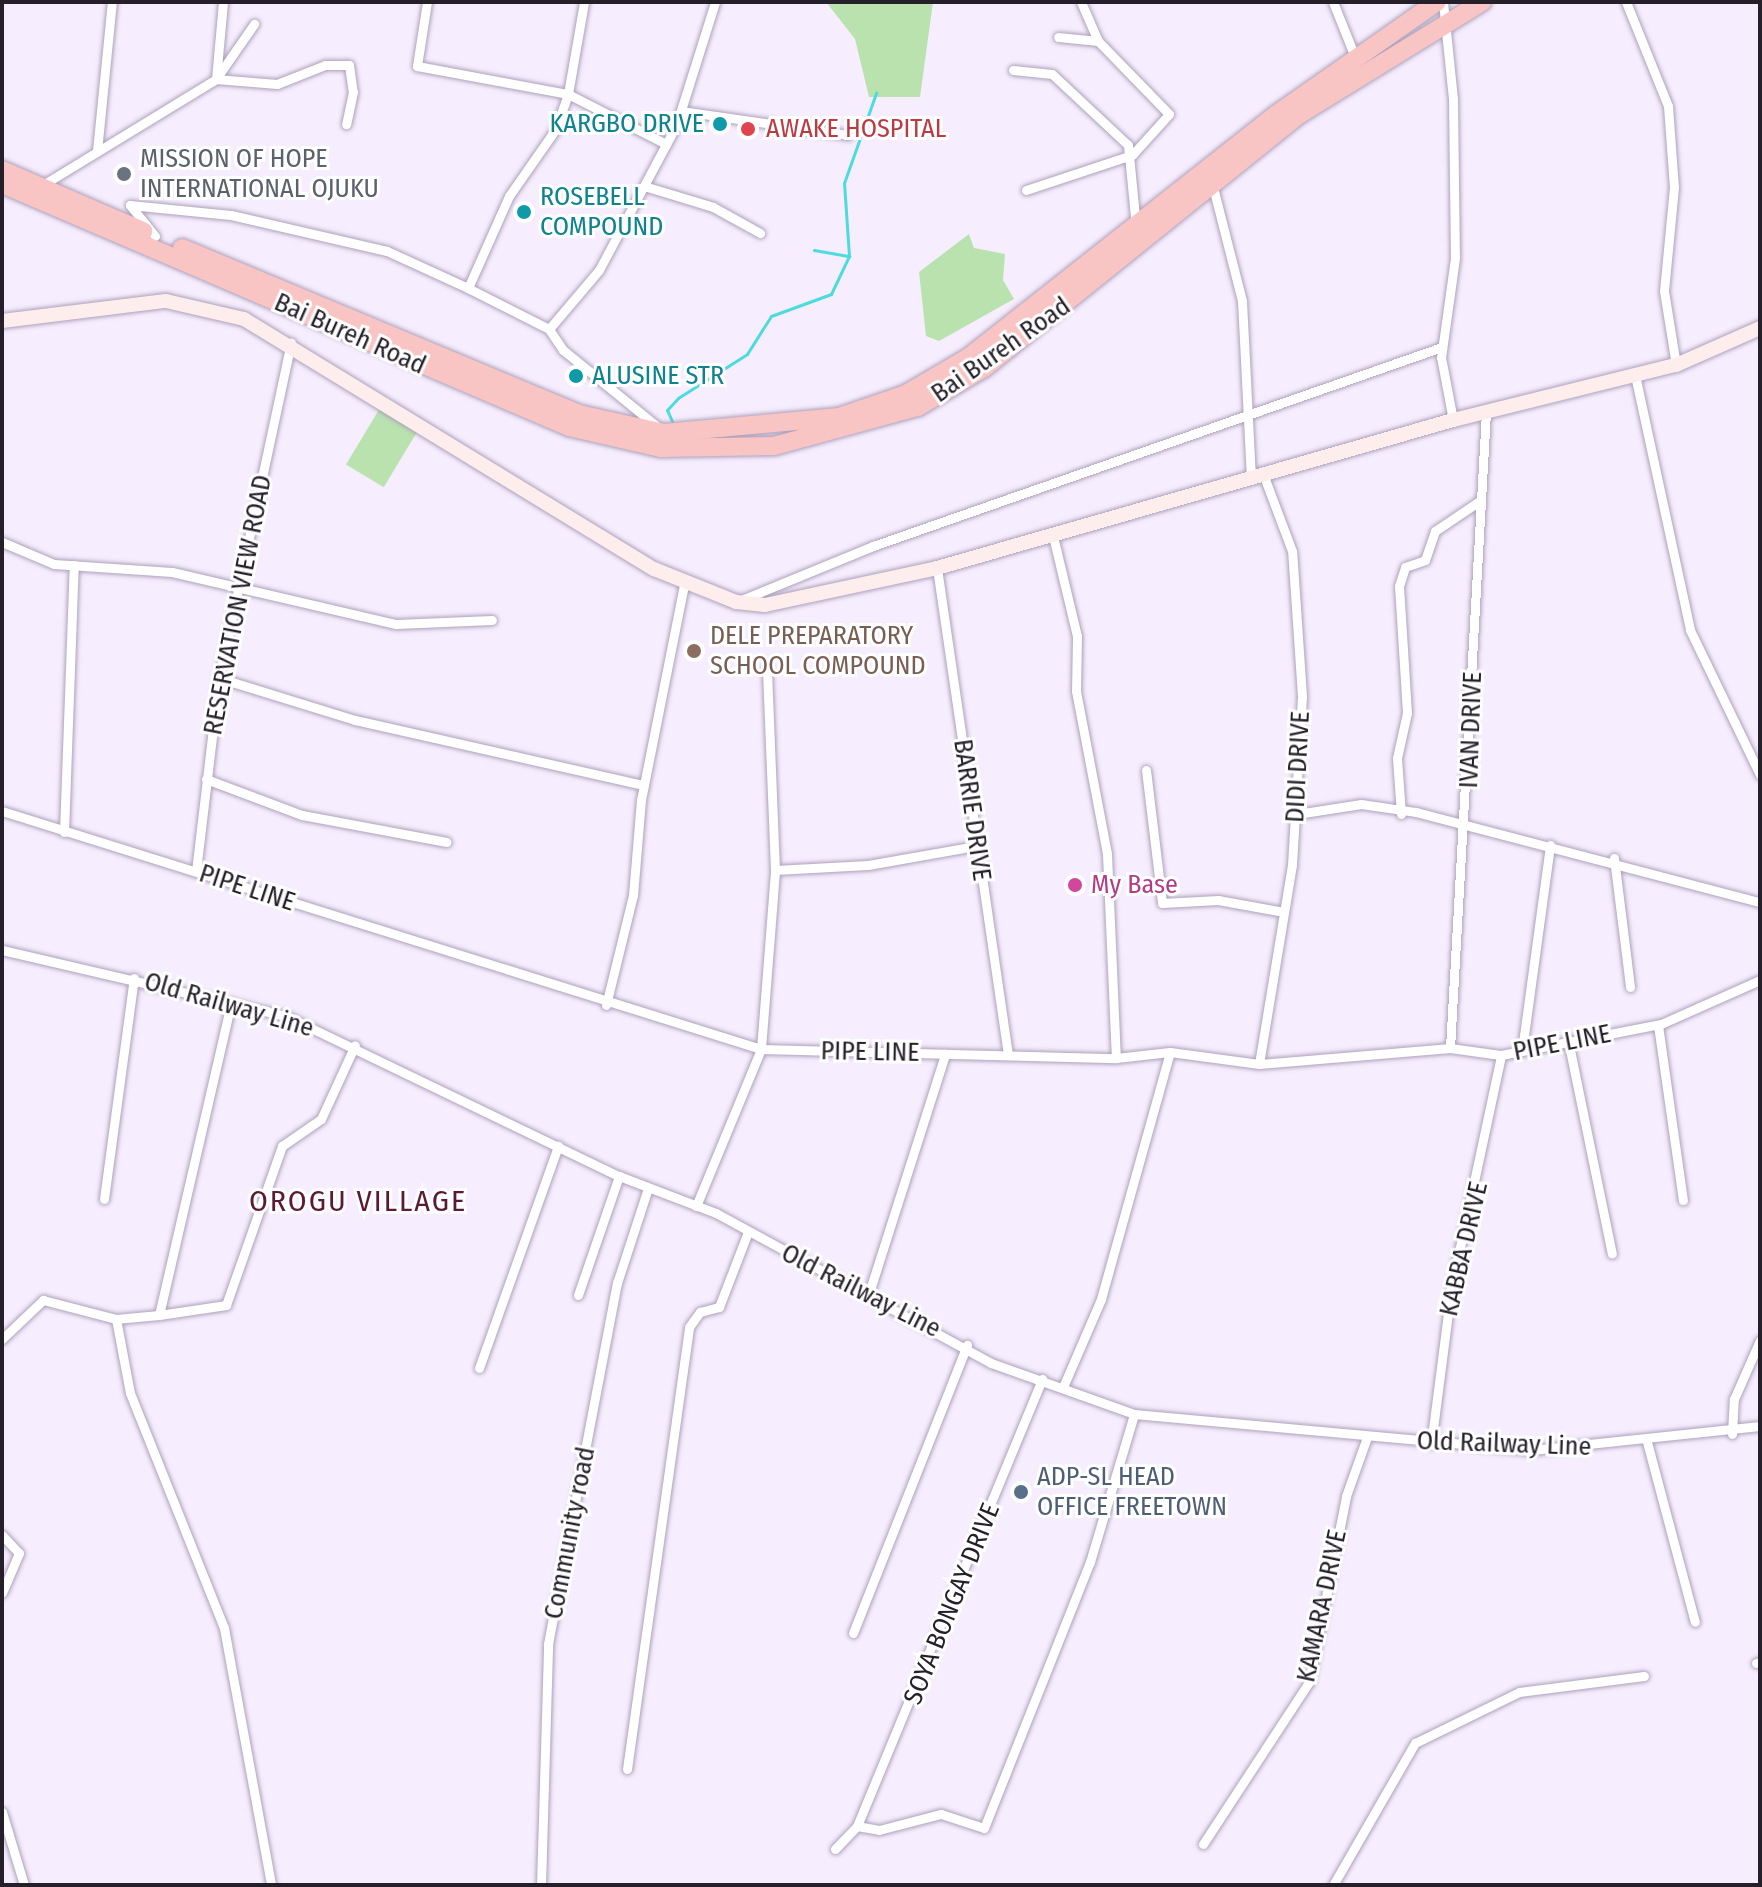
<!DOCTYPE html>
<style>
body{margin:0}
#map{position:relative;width:1762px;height:1887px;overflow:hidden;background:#f6eefe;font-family:"Fira Sans Condensed",sans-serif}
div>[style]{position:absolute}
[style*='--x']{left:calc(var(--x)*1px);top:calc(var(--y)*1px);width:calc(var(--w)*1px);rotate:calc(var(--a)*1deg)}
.green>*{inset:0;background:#bae2af;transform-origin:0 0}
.stream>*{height:3px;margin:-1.5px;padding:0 1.5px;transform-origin:1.5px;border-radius:1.5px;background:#4ddbde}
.roads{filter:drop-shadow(0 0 2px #aea1bb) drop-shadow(0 0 2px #aea1bb)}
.street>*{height:9px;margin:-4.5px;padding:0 4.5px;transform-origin:4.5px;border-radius:4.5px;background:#fff}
.secondary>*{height:14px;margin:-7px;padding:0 7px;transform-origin:7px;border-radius:7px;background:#fdeeed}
.highway>*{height:18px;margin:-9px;padding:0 9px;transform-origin:9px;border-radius:9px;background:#f8c5c4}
.dots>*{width:22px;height:22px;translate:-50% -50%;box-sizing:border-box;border:4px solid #fff;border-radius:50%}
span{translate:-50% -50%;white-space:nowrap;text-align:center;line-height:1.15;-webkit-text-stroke:6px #fff;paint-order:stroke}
.culture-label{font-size:26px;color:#0d838f}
.right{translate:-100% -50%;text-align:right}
.left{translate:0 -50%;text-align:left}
.health-label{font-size:26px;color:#be3a42}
.worship-label{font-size:26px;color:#5b616d}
.street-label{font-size:26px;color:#241f29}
.education-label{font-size:26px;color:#785e54}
.hotel-label{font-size:26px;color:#b23c85}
.service-label{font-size:26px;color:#4e5e75}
.quarter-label{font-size:30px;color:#5c1932;letter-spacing:2px}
.frame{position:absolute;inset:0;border:4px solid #241f29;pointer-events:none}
</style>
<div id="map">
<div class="green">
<i style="clip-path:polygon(826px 2px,933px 2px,920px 97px,869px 97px,855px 39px)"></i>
<i style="clip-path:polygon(969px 234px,974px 248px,1005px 254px,1003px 280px,1014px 299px,939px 341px,926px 336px,919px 272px)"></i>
<i style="left:380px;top:408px;width:44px;height:66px;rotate:31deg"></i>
</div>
<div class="stream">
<i style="--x:814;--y:250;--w:36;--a:10"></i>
<i style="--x:672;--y:421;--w:12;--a:-114"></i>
<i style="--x:667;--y:410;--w:16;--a:-47"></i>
<i style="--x:678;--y:398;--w:82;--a:-32.5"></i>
<i style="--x:747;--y:354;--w:45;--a:-57.7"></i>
<i style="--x:771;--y:316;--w:64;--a:-20.1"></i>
<i style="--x:831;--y:294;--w:42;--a:-64.7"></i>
<i style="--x:849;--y:256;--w:73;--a:-93.9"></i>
<i style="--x:844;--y:183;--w:96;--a:-70.4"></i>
</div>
<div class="roads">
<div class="street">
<i style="--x:427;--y:2;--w:65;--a:98.9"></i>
<i style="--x:417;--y:66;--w:154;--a:10.5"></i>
<i style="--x:568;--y:94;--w:93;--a:-80.1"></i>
<i style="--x:1081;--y:2;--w:43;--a:66.4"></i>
<i style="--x:1333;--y:2;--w:59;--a:68.2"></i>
<i style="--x:1443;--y:2;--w:98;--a:84.1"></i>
<i style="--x:1453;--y:99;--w:159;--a:89.3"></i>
<i style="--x:1455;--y:258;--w:100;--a:98"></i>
<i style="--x:1441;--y:357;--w:64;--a:79.2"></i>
<i style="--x:1626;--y:2;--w:112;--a:68"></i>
<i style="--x:1668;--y:106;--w:81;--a:85.8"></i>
<i style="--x:1674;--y:187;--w:104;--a:95.5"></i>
<i style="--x:1664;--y:291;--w:75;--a:80.8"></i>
<i style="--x:1013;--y:70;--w:39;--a:6"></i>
<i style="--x:1052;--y:74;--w:104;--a:43.1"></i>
<i style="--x:1128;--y:145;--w:81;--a:84.4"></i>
<i style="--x:220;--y:73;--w:60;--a:-55.2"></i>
<i style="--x:216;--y:79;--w:77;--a:-84.8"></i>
<i style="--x:682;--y:111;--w:168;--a:8.2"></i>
<i style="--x:97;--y:151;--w:150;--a:-84.3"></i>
<i style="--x:41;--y:186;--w:205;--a:-31.4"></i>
<i style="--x:216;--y:79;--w:61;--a:4.7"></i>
<i style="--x:277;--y:84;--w:52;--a:-21.6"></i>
<i style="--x:325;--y:65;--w:24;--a:0"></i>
<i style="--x:349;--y:65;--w:27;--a:82"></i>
<i style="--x:353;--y:92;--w:33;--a:102"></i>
<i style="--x:644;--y:186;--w:72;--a:16.9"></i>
<i style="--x:713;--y:207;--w:54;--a:29"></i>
<i style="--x:1213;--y:187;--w:118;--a:75.7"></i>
<i style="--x:1242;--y:301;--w:177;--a:87.1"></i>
<i style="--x:1026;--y:190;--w:112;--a:-18.3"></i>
<i style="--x:1132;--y:155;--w:55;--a:-47.9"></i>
<i style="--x:1169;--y:114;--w:102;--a:-134.2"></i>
<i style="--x:1098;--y:41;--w:40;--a:-174.3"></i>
<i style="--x:155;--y:236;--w:40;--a:-129"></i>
<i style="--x:130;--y:205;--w:101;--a:5.7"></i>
<i style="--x:231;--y:215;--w:160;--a:13"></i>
<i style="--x:387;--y:251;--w:89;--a:24.6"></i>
<i style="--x:549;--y:329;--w:77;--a:-49.7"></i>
<i style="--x:599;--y:270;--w:163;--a:-61.9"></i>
<i style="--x:676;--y:126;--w:130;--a:-72.5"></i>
<i style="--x:1635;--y:375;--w:261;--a:77.8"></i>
<i style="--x:1690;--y:630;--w:161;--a:64.2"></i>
<i style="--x:659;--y:428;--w:124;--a:-140.9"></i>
<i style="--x:563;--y:350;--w:25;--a:-124"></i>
<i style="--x:549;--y:329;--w:91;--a:-153.2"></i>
<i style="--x:468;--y:288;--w:101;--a:-66"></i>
<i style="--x:509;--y:196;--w:80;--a:-55.1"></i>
<i style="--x:555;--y:130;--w:38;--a:-70"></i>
<i style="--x:568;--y:94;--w:110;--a:27"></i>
<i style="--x:1052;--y:532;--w:107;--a:76.5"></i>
<i style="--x:1077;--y:636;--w:55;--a:91"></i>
<i style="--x:1076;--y:691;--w:166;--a:79.2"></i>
<i style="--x:1107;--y:854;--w:204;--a:87.5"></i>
<i style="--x:2;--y:542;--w:56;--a:22.9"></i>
<i style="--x:54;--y:564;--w:118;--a:3.9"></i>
<i style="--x:172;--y:572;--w:230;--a:13.1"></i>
<i style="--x:396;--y:624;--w:96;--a:-2.4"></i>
<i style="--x:937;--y:568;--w:490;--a:81.7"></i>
<i style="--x:739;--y:601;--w:145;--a:-22.3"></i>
<i style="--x:873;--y:546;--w:603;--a:-19.28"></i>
<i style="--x:219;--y:678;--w:142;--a:17.2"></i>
<i style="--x:355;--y:720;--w:296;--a:12.7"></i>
<i style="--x:1146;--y:770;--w:134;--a:83.1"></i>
<i style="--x:1162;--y:903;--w:56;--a:-3.1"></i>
<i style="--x:1218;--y:900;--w:67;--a:10.3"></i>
<i style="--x:206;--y:779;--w:103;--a:20.6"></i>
<i style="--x:302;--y:815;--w:147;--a:10.6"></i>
<i style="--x:2;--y:811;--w:795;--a:17.41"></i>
<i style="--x:761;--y:1049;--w:355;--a:1.5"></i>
<i style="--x:1116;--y:1058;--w:54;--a:-6.3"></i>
<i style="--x:1170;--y:1052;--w:90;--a:7.7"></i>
<i style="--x:1259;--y:1064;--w:192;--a:-4.8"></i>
<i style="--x:1450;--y:1048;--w:51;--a:7.8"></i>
<i style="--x:1501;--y:1055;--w:163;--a:-11"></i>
<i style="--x:1661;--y:1024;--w:108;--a:-24"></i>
<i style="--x:1297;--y:814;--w:65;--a:-8.9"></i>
<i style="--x:1361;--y:804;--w:56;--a:8.3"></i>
<i style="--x:1416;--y:812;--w:356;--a:14.7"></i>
<i style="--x:1401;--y:814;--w:56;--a:-94.1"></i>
<i style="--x:1397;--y:758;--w:46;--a:-77.5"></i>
<i style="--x:1407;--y:713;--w:127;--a:-93.6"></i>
<i style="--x:1399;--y:586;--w:20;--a:-72"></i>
<i style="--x:1405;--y:567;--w:21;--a:-19"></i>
<i style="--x:1425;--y:560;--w:31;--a:-71"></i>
<i style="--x:1435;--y:531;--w:55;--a:-34"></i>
<i style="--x:64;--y:832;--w:267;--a:-87.9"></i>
<i style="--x:1614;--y:858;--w:130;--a:82.9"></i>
<i style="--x:775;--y:870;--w:93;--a:-3.1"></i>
<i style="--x:868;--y:865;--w:110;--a:-10"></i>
<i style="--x:196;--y:871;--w:194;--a:-83.2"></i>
<i style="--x:219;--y:678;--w:343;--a:-77.9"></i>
<i style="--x:2;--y:950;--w:292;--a:13.1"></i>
<i style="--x:286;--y:1016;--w:369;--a:25.7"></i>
<i style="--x:619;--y:1176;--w:104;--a:20.9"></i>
<i style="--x:716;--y:1213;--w:313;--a:28.6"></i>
<i style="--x:991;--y:1363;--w:152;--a:19.6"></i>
<i style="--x:1134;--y:1414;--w:400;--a:5.2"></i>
<i style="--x:1532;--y:1450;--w:229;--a:-6"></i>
<i style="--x:606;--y:1005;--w:113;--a:-76.2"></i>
<i style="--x:633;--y:895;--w:95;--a:-85.2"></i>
<i style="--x:641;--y:800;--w:220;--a:-78.7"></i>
<i style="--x:1658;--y:1025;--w:177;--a:81.9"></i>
<i style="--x:1568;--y:1040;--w:218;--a:78.4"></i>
<i style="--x:1450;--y:1048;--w:636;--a:-86.76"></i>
<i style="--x:1522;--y:1050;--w:207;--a:-82.2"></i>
<i style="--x:1259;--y:1064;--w:202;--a:-80.6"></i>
<i style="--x:1292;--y:865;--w:169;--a:-86.6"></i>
<i style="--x:1302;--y:696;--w:145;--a:-93.9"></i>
<i style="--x:1292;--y:551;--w:82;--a:-110.6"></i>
<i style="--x:104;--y:1199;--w:223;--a:-82.3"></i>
<i style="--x:696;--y:1206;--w:170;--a:-67.5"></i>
<i style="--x:761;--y:1049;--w:180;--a:-85.5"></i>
<i style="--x:775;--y:870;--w:203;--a:-92.3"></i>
<i style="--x:578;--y:1295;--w:126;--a:-71"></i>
<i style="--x:868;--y:1296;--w:254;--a:-72.3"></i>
<i style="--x:159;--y:1315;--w:68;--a:-8.5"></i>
<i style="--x:226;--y:1305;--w:169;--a:-70.6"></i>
<i style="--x:282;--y:1146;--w:47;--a:-34.7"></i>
<i style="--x:321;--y:1119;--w:81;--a:-65.3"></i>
<i style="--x:116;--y:1319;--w:75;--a:79.3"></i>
<i style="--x:130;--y:1393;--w:253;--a:68.2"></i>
<i style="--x:224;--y:1628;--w:261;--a:79.6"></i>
<i style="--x:2;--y:1339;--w:57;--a:-43.6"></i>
<i style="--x:43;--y:1300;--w:75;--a:14.6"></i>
<i style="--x:116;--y:1319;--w:43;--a:-5.3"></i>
<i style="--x:159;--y:1315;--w:321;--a:-77"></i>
<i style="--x:479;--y:1368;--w:236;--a:-70.4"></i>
<i style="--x:1063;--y:1387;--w:96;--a:-66.6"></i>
<i style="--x:1101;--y:1299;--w:256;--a:-74.4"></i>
<i style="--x:1732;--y:1434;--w:35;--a:-87"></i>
<i style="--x:1734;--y:1399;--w:64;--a:-66.2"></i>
<i style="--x:1647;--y:1442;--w:186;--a:75.1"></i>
<i style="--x:1431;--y:1444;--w:156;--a:-82.6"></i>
<i style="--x:1451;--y:1289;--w:239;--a:-77.9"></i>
<i style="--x:2;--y:1535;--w:25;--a:47"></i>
<i style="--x:19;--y:1553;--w:43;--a:113"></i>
<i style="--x:853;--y:1633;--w:310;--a:-68.4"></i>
<i style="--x:1756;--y:1663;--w:4;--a:-14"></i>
<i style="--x:627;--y:1769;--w:446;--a:-82"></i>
<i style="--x:689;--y:1327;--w:19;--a:-54"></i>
<i style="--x:700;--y:1312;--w:20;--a:-15"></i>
<i style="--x:719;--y:1307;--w:80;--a:-68.9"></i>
<i style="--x:2;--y:1812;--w:76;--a:73.2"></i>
<i style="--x:857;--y:1826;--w:484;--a:-67.5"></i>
<i style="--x:1203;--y:1844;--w:194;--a:-56.8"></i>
<i style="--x:1309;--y:1682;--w:190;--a:-78.7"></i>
<i style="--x:1346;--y:1496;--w:63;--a:-70.4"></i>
<i style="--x:835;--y:1849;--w:32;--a:-46"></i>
<i style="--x:857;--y:1826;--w:22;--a:10"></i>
<i style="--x:879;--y:1830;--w:64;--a:-14.5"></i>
<i style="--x:941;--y:1814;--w:45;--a:18"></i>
<i style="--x:984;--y:1828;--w:286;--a:-68.3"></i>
<i style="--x:1090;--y:1562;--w:154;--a:-73.4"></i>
<i style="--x:541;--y:1885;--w:241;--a:-88.3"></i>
<i style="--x:548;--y:1644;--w:368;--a:-79.2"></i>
<i style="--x:617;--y:1283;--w:100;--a:-71.9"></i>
<i style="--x:1333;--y:1885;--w:164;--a:-60"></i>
<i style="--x:1415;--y:1743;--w:116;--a:-26.1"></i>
<i style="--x:1519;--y:1692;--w:126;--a:-7.3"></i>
</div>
<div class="secondary">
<i style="--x:2;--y:321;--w:165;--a:-7"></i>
<i style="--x:166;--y:301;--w:80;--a:13"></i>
<i style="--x:244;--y:319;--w:480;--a:31.4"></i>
<i style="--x:654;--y:569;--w:88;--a:21.9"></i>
<i style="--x:736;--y:602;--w:29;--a:6"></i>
<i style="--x:765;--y:605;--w:176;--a:-12.1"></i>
<i style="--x:937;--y:568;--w:537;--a:-16"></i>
<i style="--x:1453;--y:420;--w:230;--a:-13.9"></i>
<i style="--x:1676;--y:365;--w:92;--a:-23.8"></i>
</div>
<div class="highway">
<i style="--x:2;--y:170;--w:154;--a:23.4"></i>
<i style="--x:2;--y:184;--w:617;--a:23.2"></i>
<i style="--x:569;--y:427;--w:94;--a:12.9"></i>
<i style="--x:661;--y:448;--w:113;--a:-1"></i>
<i style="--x:774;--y:446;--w:149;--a:-15.2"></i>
<i style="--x:918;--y:407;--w:77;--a:-30.6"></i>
<i style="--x:984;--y:368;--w:405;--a:-38.8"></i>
<i style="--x:1300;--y:114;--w:214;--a:-31.6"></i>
<i style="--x:182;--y:248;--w:430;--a:22.7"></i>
<i style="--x:579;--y:414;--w:87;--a:12.6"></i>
<i style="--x:664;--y:433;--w:176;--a:-5.2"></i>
<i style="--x:839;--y:417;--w:71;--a:-18.9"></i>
<i style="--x:906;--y:394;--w:73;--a:-30.4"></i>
<i style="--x:969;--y:357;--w:392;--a:-38.3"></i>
<i style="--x:1277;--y:114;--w:195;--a:-35"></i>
</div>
</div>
<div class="dots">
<i style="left:720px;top:124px;background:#0f9aa8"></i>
<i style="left:748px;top:129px;background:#e0444e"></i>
<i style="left:124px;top:174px;background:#6b7280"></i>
<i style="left:524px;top:212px;background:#0f9aa8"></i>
<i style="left:576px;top:376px;background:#0f9aa8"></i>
<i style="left:694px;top:651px;background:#8d6e63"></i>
<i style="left:1075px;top:885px;background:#d1479c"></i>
<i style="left:1021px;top:1492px;background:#5c6f8a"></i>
</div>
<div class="culture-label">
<span class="right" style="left:704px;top:124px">KARGBO DRIVE</span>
<span class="left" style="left:540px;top:212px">ROSEBELL<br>COMPOUND</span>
<span class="left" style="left:592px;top:376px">ALUSINE STR</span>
</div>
<div class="health-label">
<span class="left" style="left:766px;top:129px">AWAKE HOSPITAL</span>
</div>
<div class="worship-label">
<span class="left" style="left:140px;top:174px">MISSION OF HOPE<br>INTERNATIONAL OJUKU</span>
</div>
<div class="street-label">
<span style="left:350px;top:334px;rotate:24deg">Bai Bureh Road</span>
<span style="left:1001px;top:350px;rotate:-35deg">Bai Bureh Road</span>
<span style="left:238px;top:605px;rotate:-79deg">RESERVATION VIEW ROAD</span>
<span style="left:1471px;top:730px;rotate:-88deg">IVAN DRIVE</span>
<span style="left:1298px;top:767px;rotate:-87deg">DIDI DRIVE</span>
<span style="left:972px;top:810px;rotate:82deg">BARRIE DRIVE</span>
<span style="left:247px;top:888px;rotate:18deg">PIPE LINE</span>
<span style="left:229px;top:1005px;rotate:16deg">Old Railway Line</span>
<span style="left:1562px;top:1043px;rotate:-11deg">PIPE LINE</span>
<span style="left:870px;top:1052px;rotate:1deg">PIPE LINE</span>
<span style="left:1464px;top:1249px;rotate:-77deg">KABBA DRIVE</span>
<span style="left:861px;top:1291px;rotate:27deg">Old Railway Line</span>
<span style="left:1504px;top:1444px;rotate:2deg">Old Railway Line</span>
<span style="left:570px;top:1533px;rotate:-79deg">Community road</span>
<span style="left:952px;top:1604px;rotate:-68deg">SOYA BONGAY DRIVE</span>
<span style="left:1322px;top:1606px;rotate:-78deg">KAMARA DRIVE</span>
</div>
<div class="education-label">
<span class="left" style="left:710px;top:651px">DELE PREPARATORY<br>SCHOOL COMPOUND</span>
</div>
<div class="hotel-label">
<span class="left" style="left:1091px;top:885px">My Base</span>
</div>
<div class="service-label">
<span class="left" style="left:1037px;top:1492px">ADP-SL HEAD<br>OFFICE FREETOWN</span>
</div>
<div class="quarter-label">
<span style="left:358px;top:1201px">OROGU VILLAGE</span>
</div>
<div class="frame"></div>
</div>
